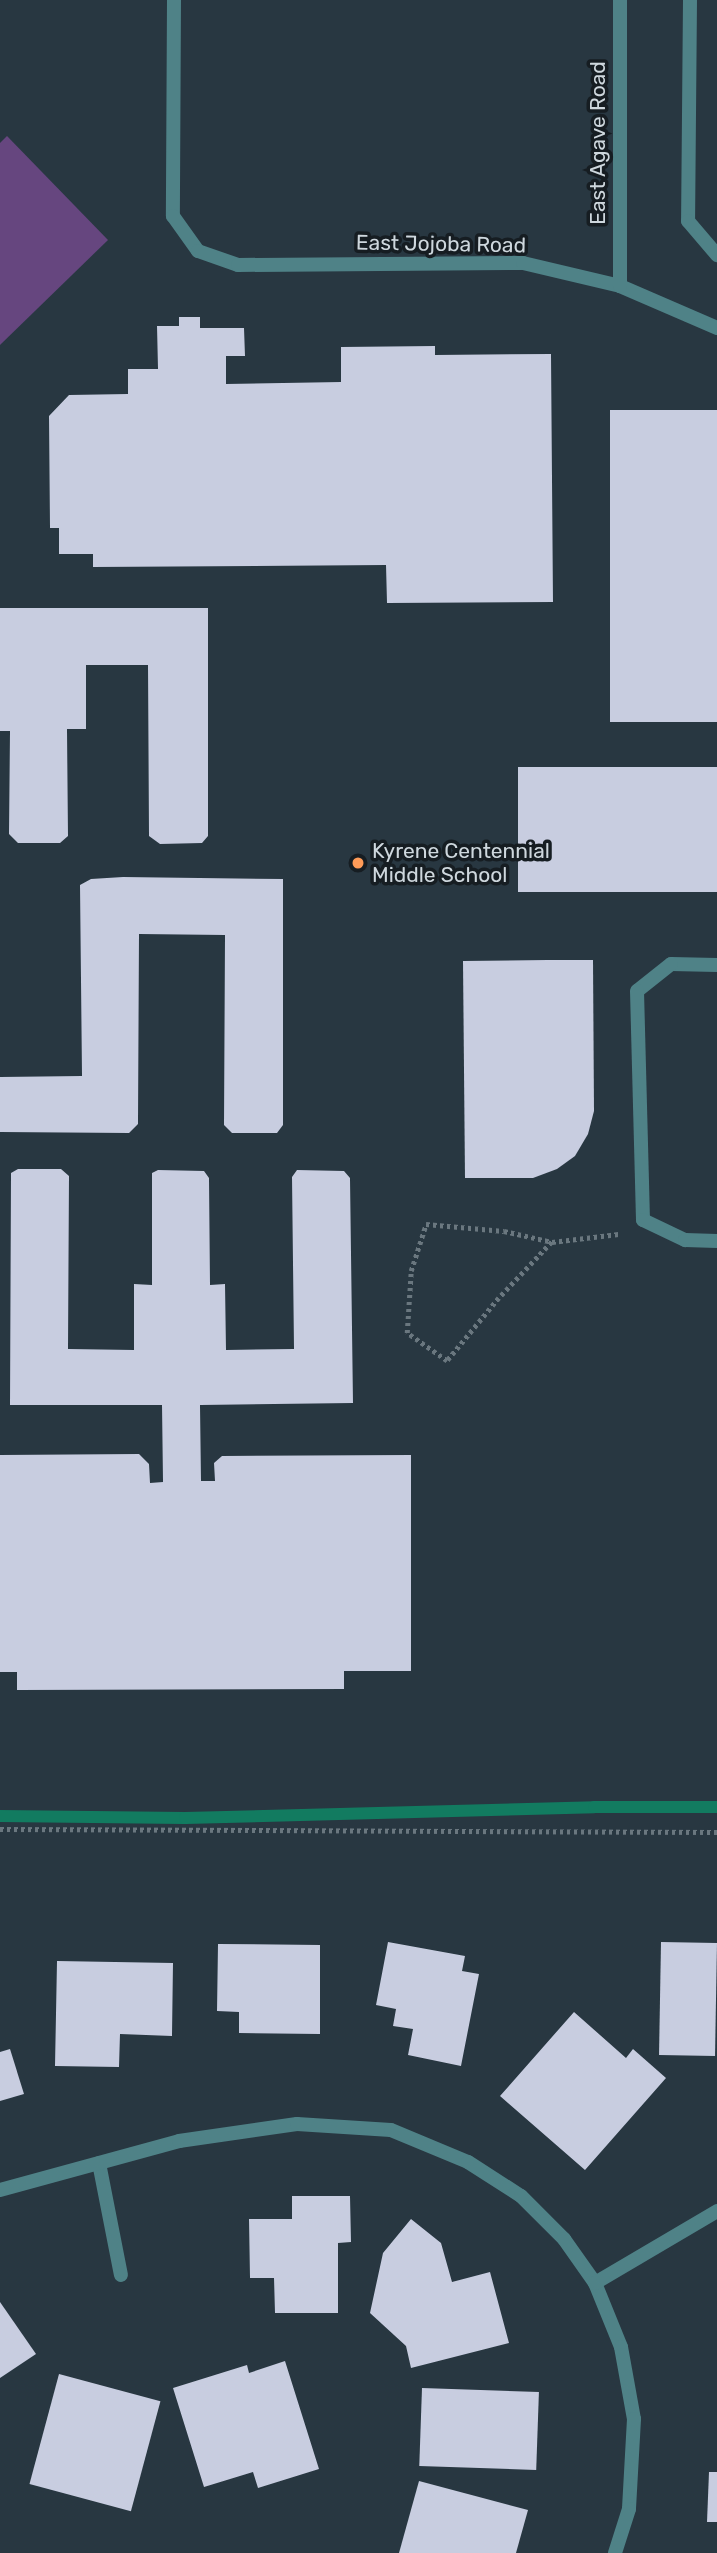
<!DOCTYPE html>
<style>
body{margin:0}
#map{position:relative;width:717px;height:2553px;overflow:hidden;background:#283741;font-family:Rubik,sans-serif}
div>[style]{position:absolute}
[style*='--x']{left:calc(var(--x)*1px);top:calc(var(--y)*1px);width:calc(var(--w)*1px);rotate:calc(var(--a)*1deg)}
.green>*{inset:0;background:#66467f}
.stream>*{height:12px;margin:-6px;padding:0 6px;transform-origin:6px;border-radius:6px;background:#127b60}
.building>*{inset:0;background:#c8cde0;transform-origin:0 0}
.path>*{height:4.5px;margin-top:-2.25px;transform-origin:0;background:repeating-linear-gradient(90deg,#6a777f 0 3.5px,transparent 0 7px)}
.lane>*{height:14px;margin:-7px;padding:0 7px;transform-origin:7px;border-radius:7px;background:#4f8287}
.street>*{height:14px;margin:-7px;padding:0 7px;transform-origin:7px;border-radius:7px;background:#4f8287}
.dots>*{width:19px;height:19px;translate:-50% -50%;box-sizing:border-box;border:4px solid #161d22;border-radius:50%}
span{translate:-50% -50%;white-space:nowrap;text-align:center;line-height:1.15;-webkit-text-stroke:7px #161d22;paint-order:stroke}
.street-label{font-size:21px;color:#ced7dd}
.poi-label{font-size:21px;color:#ced7dd}
.left{translate:0 -50%;text-align:left}
</style>
<div id="map">
<div class="green">
<i style="clip-path:polygon(7px 136px,108px 240px,0 345px,0 143px)"></i>
</div>
<div class="stream">
<i style="--x:0;--y:1816;--w:185;--a:0.6"></i>
<i style="--x:185;--y:1818;--w:409;--a:-1.5"></i>
<i style="--x:594;--y:1807;--w:123;--a:0"></i>
</div>
<div class="building">
<i style="clip-path:polygon(179px 317px,200px 317px,200px 328px,244px 328px,245px 356px,226px 356px,226px 384px,341px 382px,341px 347px,435px 346px,435px 355px,551px 354px,553px 602px,387px 603px,386px 565px,93px 567px,93px 554px,59px 554px,59px 528px,50px 528px,49px 416px,69px 395px,128px 394px,128px 369px,158px 369px,157px 326px,179px 326px)"></i>
<i style="left:610px;top:410px;width:107px;height:312px"></i>
<i style="clip-path:polygon(0 608px,208px 608px,208px 836px,202px 843px,160px 844px,149px 836px,148px 665px,86px 665px,86px 729px,67px 729px,68px 836px,60px 843px,18px 843px,9px 834px,10px 731px,0 731px)"></i>
<i style="left:717px;top:767px;width:125px;height:199px;rotate:90deg"></i>
<i style="clip-path:polygon(123px 877px,283px 879px,283px 1125px,277px 1133px,232px 1133px,224px 1125px,225px 935px,139px 934px,138px 1124px,129px 1133px,0 1132px,0 1077px,82px 1076px,80px 885px,91px 879px)"></i>
<i style="clip-path:polygon(548px 960px,593px 960px,594px 1111px,588px 1134px,575px 1156px,557px 1169px,533px 1178px,465px 1178px,463px 961px)"></i>
<i style="clip-path:polygon(18px 1169px,61px 1169px,69px 1176px,68px 1349px,134px 1350px,134px 1284px,152px 1285px,152px 1173px,158px 1170px,204px 1171px,209px 1178px,210px 1285px,225px 1284px,226px 1350px,294px 1349px,292px 1177px,297px 1170px,344px 1171px,350px 1178px,353px 1403px,200px 1405px,201px 1481px,215px 1481px,214px 1463px,222px 1456px,411px 1455px,411px 1671px,344px 1671px,344px 1689px,17px 1690px,17px 1672px,0 1672px,0 1455px,139px 1454px,149px 1464px,150px 1483px,163px 1482px,162px 1405px,10px 1405px,11px 1173px)"></i>
<i style="clip-path:polygon(388px 1942px,465px 1956px,462px 1971px,479px 1974px,461px 2066px,408px 2055px,413px 2029px,393px 2026px,396px 2009px,376px 2005px)"></i>
<i style="left:661px;top:1942px;width:56px;height:113px;rotate:1deg"></i>
<i style="clip-path:polygon(218px 1944px,320px 1945px,320px 2034px,239px 2033px,239px 2012px,217px 2011px)"></i>
<i style="clip-path:polygon(57px 1961px,173px 1963px,172px 2036px,120px 2034px,119px 2067px,55px 2066px)"></i>
<i style="clip-path:polygon(574px 2012px,626px 2058px,633px 2049px,666px 2078px,585px 2170px,500px 2096px)"></i>
<i style="clip-path:polygon(10px 2049px,24px 2094px,0 2101px,0 2052px)"></i>
<i style="clip-path:polygon(292px 2196px,350px 2196px,351px 2242px,338px 2243px,338px 2313px,275px 2313px,274px 2278px,250px 2278px,249px 2219px,292px 2219px)"></i>
<i style="clip-path:polygon(411px 2219px,441px 2243px,452px 2282px,490px 2272px,509px 2343px,411px 2368px,406px 2346px,370px 2313px,383px 2253px)"></i>
<i style="clip-path:polygon(0 2302px,36px 2354px,0 2378px)"></i>
<i style="clip-path:polygon(285px 2361px,319px 2469px,258px 2488px,253px 2472px,204px 2487px,173px 2388px,247px 2365px,249px 2373px)"></i>
<i style="left:59px;top:2374px;width:105px;height:114px;rotate:15deg"></i>
<i style="left:422px;top:2388px;width:117px;height:78px;rotate:2deg"></i>
<i style="clip-path:polygon(709px 2472px,717px 2472px,717px 2522px,707px 2522px)"></i>
<i style="clip-path:polygon(419px 2481px,528px 2510px,516px 2553px,399px 2553px)"></i>
</div>
<div class="path">
<i style="--x:552;--y:1242;--w:77;--a:133.4"></i>
<i style="--x:499;--y:1298;--w:82;--a:129.5"></i>
<i style="--x:447;--y:1361;--w:49;--a:-145"></i>
<i style="--x:407;--y:1333;--w:62;--a:-86.3"></i>
<i style="--x:411;--y:1271;--w:49;--a:-72.3"></i>
<i style="--x:426;--y:1224;--w:78;--a:5.1"></i>
<i style="--x:504;--y:1231;--w:49;--a:12.9"></i>
<i style="--x:552;--y:1242;--w:67;--a:-6.8"></i>
<i style="--x:0;--y:1829;--w:717;--a:0.24"></i>
</div>
<div class="lane">
<i style="--x:174;--y:0;--w:216;--a:90.3"></i>
<i style="--x:173;--y:216;--w:43;--a:54.5"></i>
<i style="--x:198;--y:251;--w:42;--a:19.3"></i>
<i style="--x:238;--y:265;--w:285;--a:-0.4"></i>
<i style="--x:523;--y:263;--w:100;--a:13.3"></i>
<i style="--x:620;--y:286;--w:106;--a:23.4"></i>
<i style="--x:690;--y:0;--w:221;--a:90.5"></i>
<i style="--x:688;--y:221;--w:45;--a:49.5"></i>
<i style="--x:620;--y:286;--w:286;--a:-90"></i>
<i style="--x:717;--y:965;--w:46;--a:-178.8"></i>
<i style="--x:671;--y:964;--w:43;--a:141.5"></i>
<i style="--x:637;--y:991;--w:229;--a:88.5"></i>
<i style="--x:643;--y:1220;--w:47;--a:25.5"></i>
<i style="--x:685;--y:1240;--w:32;--a:2"></i>
</div>
<div class="street">
<i style="--x:99;--y:2163;--w:114;--a:78.9"></i>
<i style="--x:0;--y:2190;--w:186;--a:-15.3"></i>
<i style="--x:179;--y:2141;--w:119;--a:-8.2"></i>
<i style="--x:297;--y:2124;--w:94;--a:3.7"></i>
<i style="--x:391;--y:2130;--w:83;--a:22.6"></i>
<i style="--x:468;--y:2162;--w:63;--a:32.7"></i>
<i style="--x:521;--y:2196;--w:61;--a:45"></i>
<i style="--x:564;--y:2239;--w:54;--a:54.8"></i>
<i style="--x:595;--y:2283;--w:69;--a:67.9"></i>
<i style="--x:621;--y:2347;--w:73;--a:79.8"></i>
<i style="--x:634;--y:2419;--w:90;--a:93.2"></i>
<i style="--x:629;--y:2509;--w:46;--a:107.7"></i>
<i style="--x:595;--y:2283;--w:142;--a:-30.5"></i>
</div>
<div class="dots">
<i style="left:358px;top:863px;background:#fe9b58"></i>
</div>
<div class="street-label">
<span style="left:598px;top:143px;rotate:-90deg">East Agave Road</span>
<span style="left:441px;top:244px;rotate:1deg">East Jojoba Road</span>
</div>
<div class="poi-label">
<span class="left" style="left:372px;top:863px">Kyrene Centennial<br>Middle School</span>
</div>
</div>
